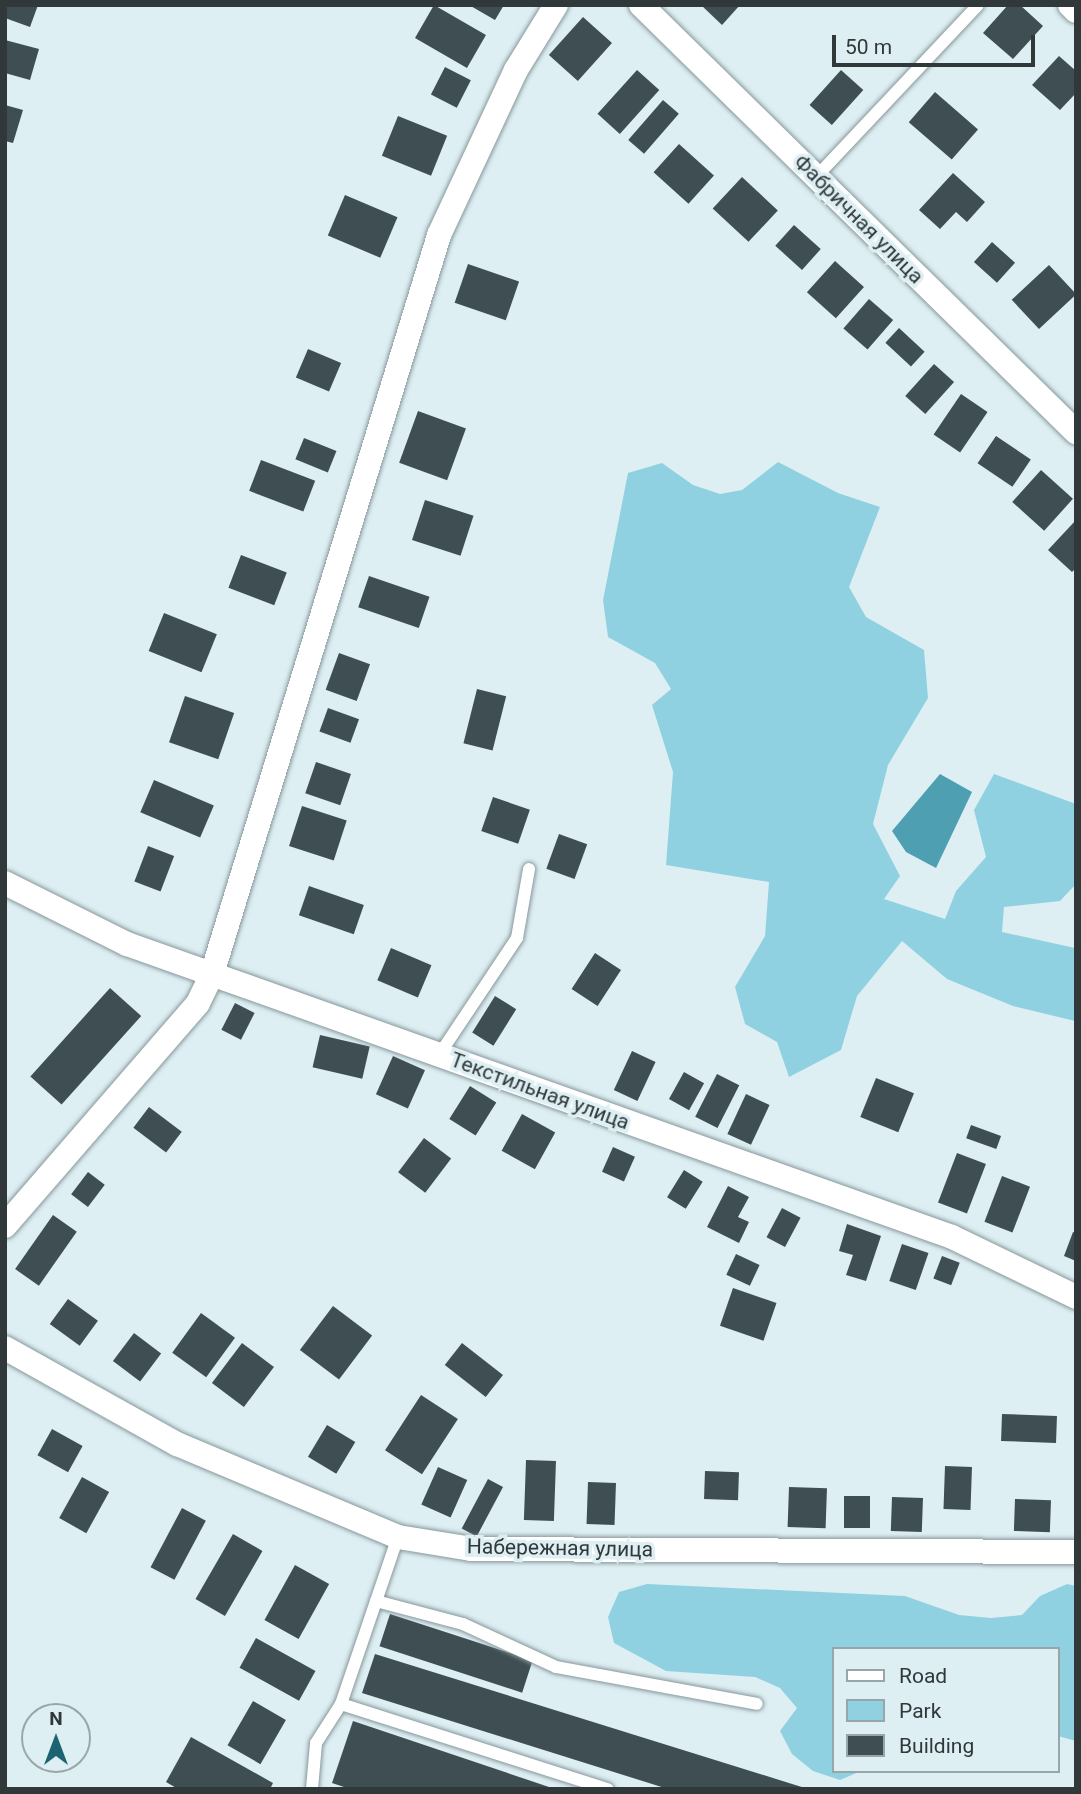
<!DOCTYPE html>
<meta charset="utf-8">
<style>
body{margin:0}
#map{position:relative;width:1081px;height:1794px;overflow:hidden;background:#ddeff3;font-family:Roboto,sans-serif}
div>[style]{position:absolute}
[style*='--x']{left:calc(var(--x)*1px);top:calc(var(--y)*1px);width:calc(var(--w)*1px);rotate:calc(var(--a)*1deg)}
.green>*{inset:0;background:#90d1e1}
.water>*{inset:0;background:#4e9fb2}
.building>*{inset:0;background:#3f4e52;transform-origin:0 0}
.roads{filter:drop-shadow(0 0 2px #87979b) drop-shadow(0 0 2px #87979b)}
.service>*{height:12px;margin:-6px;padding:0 6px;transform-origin:6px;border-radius:6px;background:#fff}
.minor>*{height:24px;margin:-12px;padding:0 12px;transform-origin:12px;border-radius:12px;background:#fff}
span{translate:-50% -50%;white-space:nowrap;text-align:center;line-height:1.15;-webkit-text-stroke:7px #ddeff3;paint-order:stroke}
.street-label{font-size:21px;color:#31383a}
.frame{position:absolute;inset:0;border:7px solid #31383a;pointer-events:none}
.legend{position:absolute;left:832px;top:1647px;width:228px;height:126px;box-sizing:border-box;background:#ddeff3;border:2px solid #98a6a9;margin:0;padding:9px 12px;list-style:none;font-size:21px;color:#31383a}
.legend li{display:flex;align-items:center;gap:14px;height:35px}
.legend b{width:35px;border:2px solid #98a6a9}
.north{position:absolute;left:21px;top:1703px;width:70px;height:70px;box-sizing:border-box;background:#ddeff3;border:2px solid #98a6a9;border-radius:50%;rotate:0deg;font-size:19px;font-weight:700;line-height:28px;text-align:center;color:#31383a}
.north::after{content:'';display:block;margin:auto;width:24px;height:32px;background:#1d6473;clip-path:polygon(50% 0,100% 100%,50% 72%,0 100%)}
.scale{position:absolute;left:832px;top:35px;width:203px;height:32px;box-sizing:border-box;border:4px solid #31383a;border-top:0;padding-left:9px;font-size:21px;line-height:24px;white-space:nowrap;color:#31383a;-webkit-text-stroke:5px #ddeff3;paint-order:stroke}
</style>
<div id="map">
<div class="green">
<i style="clip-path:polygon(778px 462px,838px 493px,880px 507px,849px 587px,866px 617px,924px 650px,928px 698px,888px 765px,873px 824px,900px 876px,884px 899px,945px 919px,956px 891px,986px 857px,974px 810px,994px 774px,1076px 804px,1076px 884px,1060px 901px,1004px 907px,1002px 932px,1075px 948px,1075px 1021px,1013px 1006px,947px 979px,902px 941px,857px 996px,841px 1050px,789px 1077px,777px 1042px,745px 1024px,735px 987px,765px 936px,769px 882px,666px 865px,673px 772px,652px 705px,671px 689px,655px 663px,608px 637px,603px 600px,628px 473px,662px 463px,693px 485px,720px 494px,742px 490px)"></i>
<i style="clip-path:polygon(647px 1584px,905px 1596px,959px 1615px,991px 1618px,1022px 1615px,1040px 1596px,1067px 1584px,1076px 1586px,1076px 1741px,1058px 1736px,1058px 1649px,834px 1649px,834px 1771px,861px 1771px,840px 1780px,813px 1771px,792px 1754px,780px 1731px,797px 1708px,780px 1688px,755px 1677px,666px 1671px,614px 1643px,608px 1617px,619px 1592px)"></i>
</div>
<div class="water">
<i style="clip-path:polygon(940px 774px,972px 792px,936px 868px,906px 852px,892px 831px)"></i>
</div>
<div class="building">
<i style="clip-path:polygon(5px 5px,38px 5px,30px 27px,5px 18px)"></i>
<i style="left:434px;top:5px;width:60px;height:38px;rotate:30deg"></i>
<i style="clip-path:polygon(469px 5px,504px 5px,495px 20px)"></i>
<i style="clip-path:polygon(701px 5px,740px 5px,722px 25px)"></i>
<i style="clip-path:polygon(1008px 5px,1020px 5px,1043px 26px,1013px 59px,983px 33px)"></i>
<i style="left:583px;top:17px;width:39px;height:51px;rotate:42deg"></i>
<i style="clip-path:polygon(5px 40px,39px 49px,30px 80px,5px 73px)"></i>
<i style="clip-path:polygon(1059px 56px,1076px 71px,1076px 93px,1060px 110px,1032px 85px)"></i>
<i style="left:445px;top:67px;width:29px;height:31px;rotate:27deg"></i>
<i style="left:637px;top:70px;width:30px;height:59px;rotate:42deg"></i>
<i style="left:841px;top:70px;width:30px;height:47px;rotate:42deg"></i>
<i style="left:935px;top:92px;width:57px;height:40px;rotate:41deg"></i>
<i style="left:663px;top:100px;width:21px;height:53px;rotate:41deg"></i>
<i style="clip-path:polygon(5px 105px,23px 110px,13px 143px,5px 141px)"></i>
<i style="left:398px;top:116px;width:53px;height:43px;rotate:22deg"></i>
<i style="left:679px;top:144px;width:47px;height:38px;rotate:42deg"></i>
<i style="clip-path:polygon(953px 173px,985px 202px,967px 222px,956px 212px,940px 229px,919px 210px)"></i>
<i style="left:742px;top:177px;width:49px;height:43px;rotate:43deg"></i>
<i style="left:345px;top:195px;width:57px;height:44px;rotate:23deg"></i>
<i style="left:794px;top:225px;width:36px;height:28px;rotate:42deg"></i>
<i style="left:992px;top:242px;width:31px;height:27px;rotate:42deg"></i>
<i style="left:835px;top:261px;width:39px;height:42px;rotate:42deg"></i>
<i style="left:468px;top:264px;width:54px;height:41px;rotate:19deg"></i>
<i style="left:1049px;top:265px;width:40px;height:51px;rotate:47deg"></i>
<i style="left:869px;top:299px;width:32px;height:39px;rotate:41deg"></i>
<i style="left:899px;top:328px;width:35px;height:20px;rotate:43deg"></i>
<i style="left:308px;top:349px;width:36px;height:31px;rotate:23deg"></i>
<i style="left:934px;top:364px;width:27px;height:43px;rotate:42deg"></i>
<i style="left:961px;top:394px;width:32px;height:49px;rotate:34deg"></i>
<i style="left:418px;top:411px;width:51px;height:55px;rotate:20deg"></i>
<i style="left:996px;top:436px;width:42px;height:33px;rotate:34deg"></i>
<i style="left:304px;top:438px;width:35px;height:23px;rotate:22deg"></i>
<i style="left:261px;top:460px;width:58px;height:33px;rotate:21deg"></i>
<i style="left:1041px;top:470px;width:43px;height:43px;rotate:42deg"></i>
<i style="left:425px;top:500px;width:51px;height:42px;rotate:18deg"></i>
<i style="clip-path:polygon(1076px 520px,1076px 568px,1072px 572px,1048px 550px)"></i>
<i style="left:241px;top:555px;width:49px;height:35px;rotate:21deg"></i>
<i style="left:369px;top:576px;width:64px;height:33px;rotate:19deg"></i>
<i style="left:164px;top:613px;width:57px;height:41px;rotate:22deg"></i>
<i style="left:339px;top:653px;width:33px;height:39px;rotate:20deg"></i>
<i style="left:477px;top:689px;width:30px;height:56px;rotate:14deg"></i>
<i style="left:185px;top:696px;width:52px;height:49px;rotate:19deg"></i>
<i style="left:328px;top:708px;width:33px;height:25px;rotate:20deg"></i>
<i style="left:316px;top:762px;width:37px;height:33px;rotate:19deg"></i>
<i style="left:154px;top:780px;width:65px;height:35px;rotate:23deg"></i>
<i style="left:493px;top:797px;width:39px;height:36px;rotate:19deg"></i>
<i style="left:302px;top:806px;width:47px;height:42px;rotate:18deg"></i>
<i style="left:559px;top:834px;width:30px;height:37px;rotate:20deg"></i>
<i style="left:148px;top:846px;width:28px;height:38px;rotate:21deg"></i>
<i style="left:309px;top:886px;width:58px;height:31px;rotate:19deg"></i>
<i style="left:391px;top:948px;width:44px;height:35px;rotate:23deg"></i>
<i style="left:595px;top:953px;width:31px;height:43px;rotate:33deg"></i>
<i style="left:110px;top:988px;width:42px;height:119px;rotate:42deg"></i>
<i style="left:495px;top:996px;width:25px;height:43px;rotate:32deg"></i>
<i style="left:235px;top:1003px;width:22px;height:30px;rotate:27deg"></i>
<i style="left:320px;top:1035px;width:51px;height:33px;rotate:13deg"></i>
<i style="left:632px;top:1051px;width:26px;height:43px;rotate:25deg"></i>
<i style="left:393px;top:1056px;width:35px;height:42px;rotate:24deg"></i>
<i style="left:684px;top:1072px;width:23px;height:31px;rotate:29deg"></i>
<i style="left:717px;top:1074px;width:25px;height:48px;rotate:27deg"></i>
<i style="left:876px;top:1078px;width:41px;height:42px;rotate:22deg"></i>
<i style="left:470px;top:1086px;width:31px;height:39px;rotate:32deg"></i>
<i style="left:746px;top:1094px;width:26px;height:44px;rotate:25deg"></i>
<i style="left:149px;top:1107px;width:41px;height:26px;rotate:37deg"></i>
<i style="left:522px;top:1114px;width:38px;height:42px;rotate:29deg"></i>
<i style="left:971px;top:1125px;width:32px;height:14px;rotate:20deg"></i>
<i style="left:424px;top:1138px;width:34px;height:43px;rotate:37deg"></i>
<i style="left:613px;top:1147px;width:24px;height:27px;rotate:24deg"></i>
<i style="left:957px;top:1153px;width:31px;height:53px;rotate:21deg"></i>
<i style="left:684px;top:1170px;width:22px;height:32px;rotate:32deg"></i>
<i style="left:88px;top:1172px;width:21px;height:28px;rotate:37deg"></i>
<i style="left:1002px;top:1176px;width:30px;height:49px;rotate:21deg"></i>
<i style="clip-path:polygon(728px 1186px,749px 1197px,738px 1217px,749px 1222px,739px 1243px,707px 1227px)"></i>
<i style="left:782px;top:1208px;width:21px;height:33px;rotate:28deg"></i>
<i style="left:53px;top:1215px;width:29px;height:66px;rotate:35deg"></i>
<i style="clip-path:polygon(847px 1224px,881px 1236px,866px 1281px,846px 1275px,853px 1255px,839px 1251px)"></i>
<i style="clip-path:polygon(1073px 1232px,1076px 1233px,1076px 1261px,1064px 1256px)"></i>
<i style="left:902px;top:1244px;width:28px;height:39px;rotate:19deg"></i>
<i style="left:736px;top:1254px;width:26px;height:23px;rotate:25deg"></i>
<i style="left:942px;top:1256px;width:19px;height:24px;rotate:21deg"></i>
<i style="left:733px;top:1288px;width:46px;height:40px;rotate:19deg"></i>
<i style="left:68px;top:1299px;width:37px;height:31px;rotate:36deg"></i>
<i style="left:333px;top:1306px;width:49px;height:55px;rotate:37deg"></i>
<i style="left:201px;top:1313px;width:42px;height:49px;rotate:36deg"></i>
<i style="left:134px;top:1333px;width:34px;height:35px;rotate:37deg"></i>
<i style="left:242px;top:1343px;width:40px;height:50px;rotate:37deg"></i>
<i style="left:462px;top:1343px;width:52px;height:28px;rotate:38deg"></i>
<i style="left:421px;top:1395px;width:44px;height:66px;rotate:33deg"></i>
<i style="left:1002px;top:1414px;width:55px;height:27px;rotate:2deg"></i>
<i style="left:327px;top:1425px;width:33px;height:37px;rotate:31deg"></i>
<i style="left:52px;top:1429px;width:35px;height:30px;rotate:29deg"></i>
<i style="left:526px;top:1460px;width:30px;height:60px;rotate:2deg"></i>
<i style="left:945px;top:1466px;width:27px;height:43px;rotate:2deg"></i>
<i style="left:438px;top:1467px;width:32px;height:41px;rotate:24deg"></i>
<i style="left:705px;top:1471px;width:34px;height:28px;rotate:2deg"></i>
<i style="left:82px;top:1477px;width:31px;height:47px;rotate:29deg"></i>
<i style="left:488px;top:1479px;width:17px;height:56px;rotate:28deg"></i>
<i style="left:588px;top:1482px;width:28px;height:42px;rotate:2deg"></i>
<i style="left:789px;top:1487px;width:38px;height:40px;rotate:2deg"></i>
<i style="left:844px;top:1496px;width:26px;height:32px"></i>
<i style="left:892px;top:1497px;width:31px;height:34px;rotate:2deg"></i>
<i style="left:1015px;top:1499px;width:36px;height:32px;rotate:2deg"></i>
<i style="left:182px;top:1508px;width:27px;height:67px;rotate:28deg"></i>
<i style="left:233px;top:1534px;width:34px;height:75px;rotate:30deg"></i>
<i style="left:295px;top:1565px;width:39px;height:63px;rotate:29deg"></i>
<i style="left:390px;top:1614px;width:150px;height:34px;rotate:18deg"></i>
<i style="left:256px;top:1638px;width:68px;height:34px;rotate:29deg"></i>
<i style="clip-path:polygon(375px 1654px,805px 1788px,805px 1789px,668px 1789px,362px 1693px)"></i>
<i style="left:253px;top:1701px;width:38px;height:51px;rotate:30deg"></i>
<i style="clip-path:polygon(353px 1721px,552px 1788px,552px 1789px,350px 1789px,332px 1783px)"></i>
<i style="clip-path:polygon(191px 1737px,273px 1783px,270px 1789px,178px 1789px,166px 1782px)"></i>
</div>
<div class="roads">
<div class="service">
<i style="--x:816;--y:177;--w:236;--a:-46.7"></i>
<i style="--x:439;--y:1055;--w:141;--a:-56.3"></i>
<i style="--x:517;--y:938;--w:70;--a:-80.1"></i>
<i style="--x:376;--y:1601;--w:90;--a:14.8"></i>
<i style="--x:463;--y:1624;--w:102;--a:24.8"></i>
<i style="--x:556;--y:1667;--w:204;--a:10.4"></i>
<i style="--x:341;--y:1704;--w:280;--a:17.7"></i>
<i style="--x:312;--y:1789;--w:46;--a:-85"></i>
<i style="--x:316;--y:1743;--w:46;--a:-57.3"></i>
<i style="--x:341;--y:1704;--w:176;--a:-71.2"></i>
</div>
<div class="minor">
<i style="--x:641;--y:5;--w:610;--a:44.47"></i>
<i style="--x:1070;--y:5;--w:8;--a:45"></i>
<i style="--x:5;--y:883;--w:136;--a:26.6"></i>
<i style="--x:127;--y:944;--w:875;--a:19.55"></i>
<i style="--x:952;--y:1237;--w:138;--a:25.8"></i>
<i style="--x:5;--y:1226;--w:295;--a:-49.1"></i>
<i style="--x:198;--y:1003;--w:32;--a:-64"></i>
<i style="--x:212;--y:974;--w:773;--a:-72.92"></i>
<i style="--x:439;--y:235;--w:182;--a:-65"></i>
<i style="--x:516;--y:70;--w:76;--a:-58.4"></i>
<i style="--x:5;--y:1348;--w:197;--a:29.2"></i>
<i style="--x:177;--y:1444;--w:240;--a:22.8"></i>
<i style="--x:398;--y:1537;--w:74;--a:9.3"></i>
<i style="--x:471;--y:1549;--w:605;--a:0.28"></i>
</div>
</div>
<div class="street-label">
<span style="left:859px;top:219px;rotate:45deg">Фабричная улица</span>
<span style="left:540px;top:1091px;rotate:20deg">Текстильная улица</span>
<span style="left:560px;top:1548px;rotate:1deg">Набережная улица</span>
</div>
<div class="frame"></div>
<ul class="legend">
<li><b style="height:9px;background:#fff"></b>Road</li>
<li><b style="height:19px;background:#90d1e1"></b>Park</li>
<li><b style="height:19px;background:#3f4e52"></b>Building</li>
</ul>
<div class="north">N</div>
<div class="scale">50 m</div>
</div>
